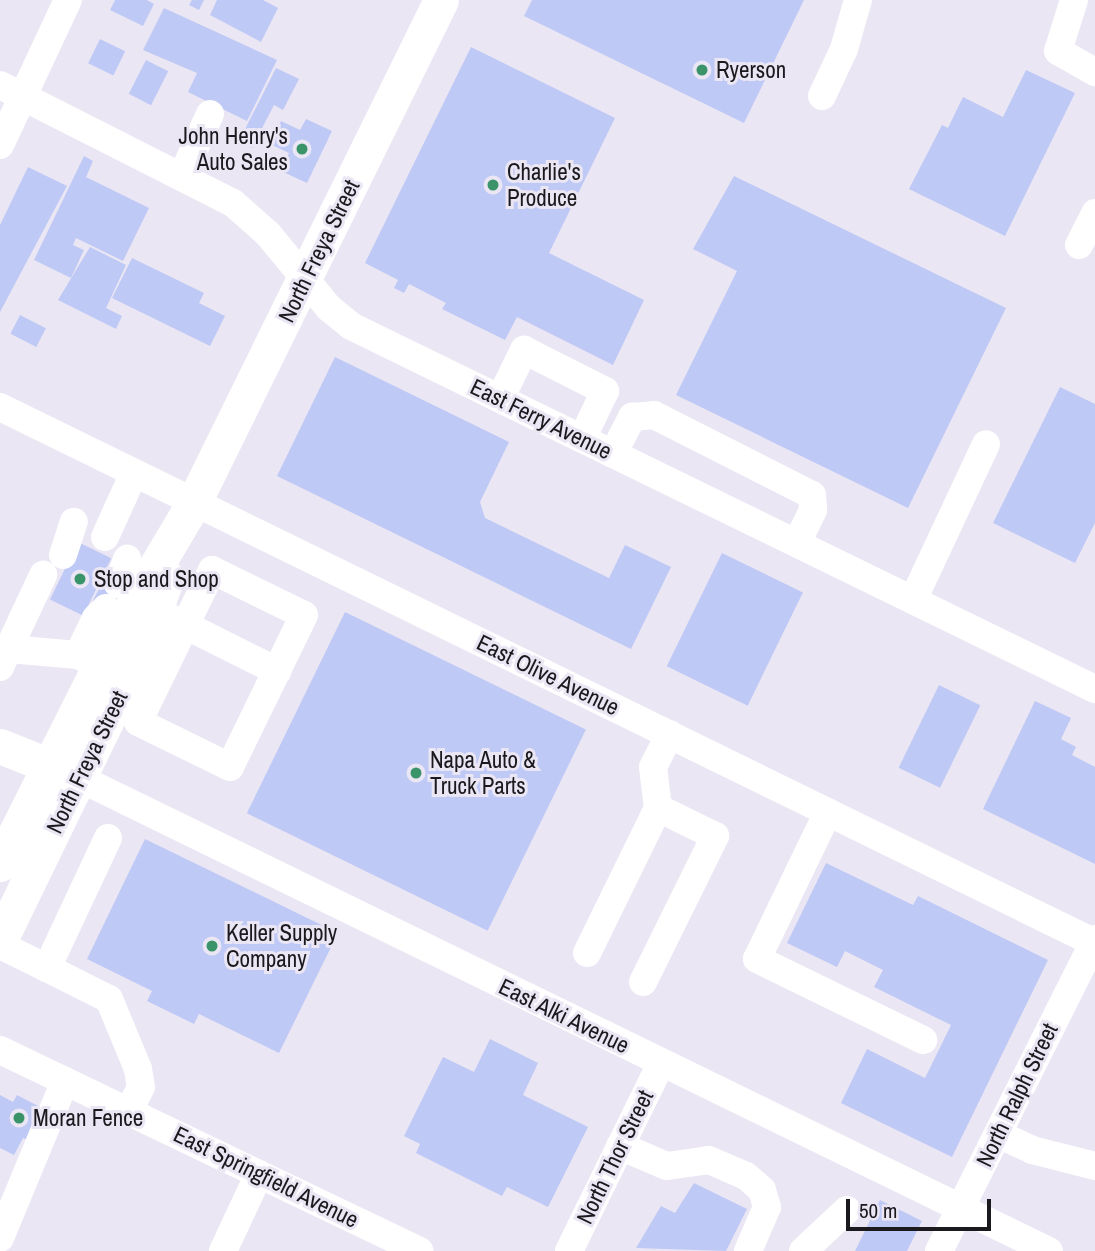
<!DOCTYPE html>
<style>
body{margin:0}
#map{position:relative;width:1095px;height:1251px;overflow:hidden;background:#ebe6f4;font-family:"Archivo Narrow",sans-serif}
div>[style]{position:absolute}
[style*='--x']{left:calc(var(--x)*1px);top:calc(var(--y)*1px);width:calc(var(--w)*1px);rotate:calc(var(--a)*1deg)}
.building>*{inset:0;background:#bec9f5;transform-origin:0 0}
.minor>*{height:28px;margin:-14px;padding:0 14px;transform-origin:14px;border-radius:14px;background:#fff}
.major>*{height:35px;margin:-17.5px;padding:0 17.5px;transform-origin:17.5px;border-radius:17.5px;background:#fff}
.dots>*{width:19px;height:19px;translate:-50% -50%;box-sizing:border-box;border:4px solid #ebe6f4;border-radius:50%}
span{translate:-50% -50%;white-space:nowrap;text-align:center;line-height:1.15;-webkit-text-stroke:6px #ebe6f4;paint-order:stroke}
.poi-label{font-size:23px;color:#1a191d}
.left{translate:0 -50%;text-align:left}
.right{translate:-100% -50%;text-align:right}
.street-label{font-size:23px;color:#1a191d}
.scale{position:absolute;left:846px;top:1199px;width:145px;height:32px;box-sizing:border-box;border:4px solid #1a191d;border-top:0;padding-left:9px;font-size:21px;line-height:24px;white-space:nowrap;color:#1a191d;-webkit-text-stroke:5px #ebe6f4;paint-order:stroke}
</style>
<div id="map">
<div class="building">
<i style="clip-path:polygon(115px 0,147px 0,154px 4px,143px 26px,110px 10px)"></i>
<i style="clip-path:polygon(192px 0,204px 0,199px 10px,189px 5px)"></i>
<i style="clip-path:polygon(217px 0,263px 0,278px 8px,261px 42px,210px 15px)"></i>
<i style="clip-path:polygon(532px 0,804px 0,744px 123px,524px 16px)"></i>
<i style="clip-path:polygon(164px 8px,277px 60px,247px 121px,188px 92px,197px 73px,143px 50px)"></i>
<i style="left:100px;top:39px;width:28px;height:27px;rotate:26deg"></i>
<i style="clip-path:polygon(471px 47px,615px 118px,549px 253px,644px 300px,613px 365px,517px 317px,505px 340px,442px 309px,446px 303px,409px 284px,404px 293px,394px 288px,398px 280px,365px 263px)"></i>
<i style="left:146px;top:60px;width:25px;height:38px;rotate:27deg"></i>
<i style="clip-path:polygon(276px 68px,299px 79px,283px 110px,274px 105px,252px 148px,239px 141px)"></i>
<i style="clip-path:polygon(1026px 70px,1075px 93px,1005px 236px,909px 189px,942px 125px,948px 128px,963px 97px,1003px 117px)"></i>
<i style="clip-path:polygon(306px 119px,332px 131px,307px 183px,281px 171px,289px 153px,270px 144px,281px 121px,300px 130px)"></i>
<i style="clip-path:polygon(84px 156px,93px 161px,86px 177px,149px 208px,123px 261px,76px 238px,73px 245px,84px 250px,71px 278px,34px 260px)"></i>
<i style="clip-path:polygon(28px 167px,67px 186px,0 312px,0 225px)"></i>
<i style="clip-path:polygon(734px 176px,1006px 308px,908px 508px,676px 395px,737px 271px,693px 249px)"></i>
<i style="clip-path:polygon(90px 247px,126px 265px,106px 308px,122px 316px,116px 329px,58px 300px)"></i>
<i style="clip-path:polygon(132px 258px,204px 293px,199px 303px,225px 316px,210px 346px,112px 298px)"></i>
<i style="left:20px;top:315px;width:29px;height:21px;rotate:27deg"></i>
<i style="clip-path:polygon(335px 357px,509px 442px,480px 502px,485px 518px,609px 578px,625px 545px,671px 567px,631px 649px,277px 476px)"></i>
<i style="clip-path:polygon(1060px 387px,1095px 404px,1095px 523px,1075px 563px,993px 523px)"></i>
<i style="left:78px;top:542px;width:37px;height:64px;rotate:26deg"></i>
<i style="left:722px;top:553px;width:90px;height:126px;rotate:26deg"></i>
<i style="left:105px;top:577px;width:20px;height:28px;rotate:27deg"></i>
<i style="left:345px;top:612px;width:268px;height:224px;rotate:26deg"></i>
<i style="left:939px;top:685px;width:46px;height:92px;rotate:26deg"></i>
<i style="clip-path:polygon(1035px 701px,1071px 718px,1061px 739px,1076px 747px,1072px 755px,1095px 767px,1095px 864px,983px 809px)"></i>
<i style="clip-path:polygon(145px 839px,338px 933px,279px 1053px,199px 1014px,194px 1024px,147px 1001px,152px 991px,87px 959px)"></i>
<i style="clip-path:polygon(826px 863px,913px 905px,918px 896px,1048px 960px,952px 1157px,841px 1103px,867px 1049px,925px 1078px,951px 1025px,874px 987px,883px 970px,845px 951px,837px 967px,787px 943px)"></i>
<i style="clip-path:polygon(490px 1039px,538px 1063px,523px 1095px,588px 1127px,548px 1207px,507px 1187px,502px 1196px,416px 1153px,420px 1144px,404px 1136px,443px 1057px,474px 1072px)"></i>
<i style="clip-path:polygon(0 1095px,13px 1102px,17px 1095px,44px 1109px,28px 1140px,23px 1138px,14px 1155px,0 1148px)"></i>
<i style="clip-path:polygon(694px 1183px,747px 1209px,726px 1251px,636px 1248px,661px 1206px,675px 1213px)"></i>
<i style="clip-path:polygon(880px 1200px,922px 1221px,907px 1251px,855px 1251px)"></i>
</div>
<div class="minor">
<i style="--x:1074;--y:0;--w:53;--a:107.4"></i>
<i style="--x:1058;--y:51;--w:43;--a:29.6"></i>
<i style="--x:0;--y:85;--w:261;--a:26.9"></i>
<i style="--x:233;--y:203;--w:47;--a:41.5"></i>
<i style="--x:268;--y:234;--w:96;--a:50.5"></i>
<i style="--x:329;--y:308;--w:28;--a:39"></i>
<i style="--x:351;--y:326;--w:828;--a:26.01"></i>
<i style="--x:822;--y:96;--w:52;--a:-64.9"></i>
<i style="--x:844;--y:49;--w:51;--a:-74.1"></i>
<i style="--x:0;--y:145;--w:160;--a:-64.9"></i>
<i style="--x:182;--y:176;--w:68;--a:-65.7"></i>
<i style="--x:1079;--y:245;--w:36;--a:-63"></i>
<i style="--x:500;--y:399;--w:55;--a:-63.9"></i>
<i style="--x:524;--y:350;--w:91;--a:26.8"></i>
<i style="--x:605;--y:391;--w:53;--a:115.6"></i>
<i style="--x:0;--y:407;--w:1219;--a:26.08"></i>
<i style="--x:613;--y:454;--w:42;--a:-62.8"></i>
<i style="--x:632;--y:417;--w:22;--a:-5"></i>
<i style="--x:654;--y:415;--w:177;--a:26.9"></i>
<i style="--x:812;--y:495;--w:15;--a:86"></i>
<i style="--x:813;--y:510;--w:37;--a:116"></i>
<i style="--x:105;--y:537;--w:70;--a:-65.6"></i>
<i style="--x:63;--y:555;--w:35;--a:-72"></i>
<i style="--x:212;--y:570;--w:102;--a:26.1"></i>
<i style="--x:304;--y:615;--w:169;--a:116"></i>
<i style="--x:230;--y:767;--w:102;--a:-153.9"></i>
<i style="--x:138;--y:722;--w:169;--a:-64"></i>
<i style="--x:118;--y:584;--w:27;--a:-70"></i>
<i style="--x:913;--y:600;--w:172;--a:-64.9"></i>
<i style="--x:171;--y:618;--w:119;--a:26.6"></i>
<i style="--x:9;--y:649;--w:69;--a:5"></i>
<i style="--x:78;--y:655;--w:25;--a:27"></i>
<i style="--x:78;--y:655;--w:41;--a:-64.1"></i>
<i style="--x:96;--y:618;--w:14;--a:-45"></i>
<i style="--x:0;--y:667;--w:102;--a:-64.9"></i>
<i style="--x:79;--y:778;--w:1079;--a:26"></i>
<i style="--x:828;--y:812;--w:163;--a:115.8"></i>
<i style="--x:757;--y:959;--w:185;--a:26"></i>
<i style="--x:108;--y:838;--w:144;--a:115.1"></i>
<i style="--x:47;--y:968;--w:69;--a:26.6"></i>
<i style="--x:109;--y:999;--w:76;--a:67.5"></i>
<i style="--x:138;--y:1069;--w:18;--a:81"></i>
<i style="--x:141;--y:1087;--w:27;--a:117"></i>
<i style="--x:0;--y:945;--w:52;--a:26.1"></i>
<i style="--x:587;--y:953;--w:161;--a:-63.9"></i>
<i style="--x:658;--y:808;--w:41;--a:-97"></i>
<i style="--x:653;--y:767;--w:37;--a:-63"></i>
<i style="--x:643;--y:982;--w:163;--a:-63.7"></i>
<i style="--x:715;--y:836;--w:64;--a:-153.8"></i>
<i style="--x:0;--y:1050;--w:465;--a:25.6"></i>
<i style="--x:998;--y:1134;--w:38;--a:25"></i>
<i style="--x:1032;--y:1150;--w:65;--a:14.3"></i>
<i style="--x:620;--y:1146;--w:51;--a:23.1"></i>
<i style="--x:667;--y:1166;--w:42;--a:-8.1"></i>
<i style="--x:709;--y:1160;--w:40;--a:23.4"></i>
<i style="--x:746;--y:1176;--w:21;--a:41"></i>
<i style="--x:762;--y:1190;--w:18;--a:74"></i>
<i style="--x:767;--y:1207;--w:48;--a:113.4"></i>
<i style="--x:0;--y:1238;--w:170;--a:-67.5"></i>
<i style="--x:223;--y:1251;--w:85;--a:-64.9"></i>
<i style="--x:569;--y:1251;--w:209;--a:-63.9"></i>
<i style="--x:803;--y:1251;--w:60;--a:-43"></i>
<i style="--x:939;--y:1251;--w:349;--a:-63.4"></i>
</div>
<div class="major">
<i style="--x:0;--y:746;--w:75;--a:21.8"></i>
<i style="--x:0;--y:864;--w:254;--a:-63.3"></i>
<i style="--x:114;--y:637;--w:157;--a:-59.3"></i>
<i style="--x:194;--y:502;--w:559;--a:-63.8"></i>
<i style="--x:0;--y:940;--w:322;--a:-64.1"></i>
<i style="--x:141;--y:650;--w:77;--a:-70.4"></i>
</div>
<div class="dots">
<i style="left:702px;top:70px;background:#3b9369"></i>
<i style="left:302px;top:149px;background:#3b9369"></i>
<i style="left:493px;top:185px;background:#3b9369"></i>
<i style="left:80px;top:579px;background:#3b9369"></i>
<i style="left:416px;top:773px;background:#3b9369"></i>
<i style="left:212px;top:946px;background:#3b9369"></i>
<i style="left:19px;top:1118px;background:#3b9369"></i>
</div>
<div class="poi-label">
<span class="left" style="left:716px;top:70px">Ryerson</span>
<span class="right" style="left:288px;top:149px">John Henry's<br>Auto Sales</span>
<span class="left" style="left:507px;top:185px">Charlie's<br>Produce</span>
<span class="left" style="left:94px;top:579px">Stop and Shop</span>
<span class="left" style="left:430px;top:773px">Napa Auto &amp;<br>Truck Parts</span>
<span class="left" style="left:226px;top:946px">Keller Supply<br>Company</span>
<span class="left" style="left:33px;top:1118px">Moran Fence</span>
</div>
<div class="street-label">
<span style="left:319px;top:251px;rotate:-64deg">North Freya Street</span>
<span style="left:541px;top:419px;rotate:26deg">East Ferry Avenue</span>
<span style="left:548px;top:675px;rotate:26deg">East Olive Avenue</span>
<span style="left:87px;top:762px;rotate:-64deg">North Freya Street</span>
<span style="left:564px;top:1016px;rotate:26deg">East Alki Avenue</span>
<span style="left:1017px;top:1095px;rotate:-64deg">North Ralph Street</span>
<span style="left:615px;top:1157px;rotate:-64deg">North Thor Street</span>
<span style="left:266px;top:1177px;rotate:26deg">East Springfield Avenue</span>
</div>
<div class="scale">50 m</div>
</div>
